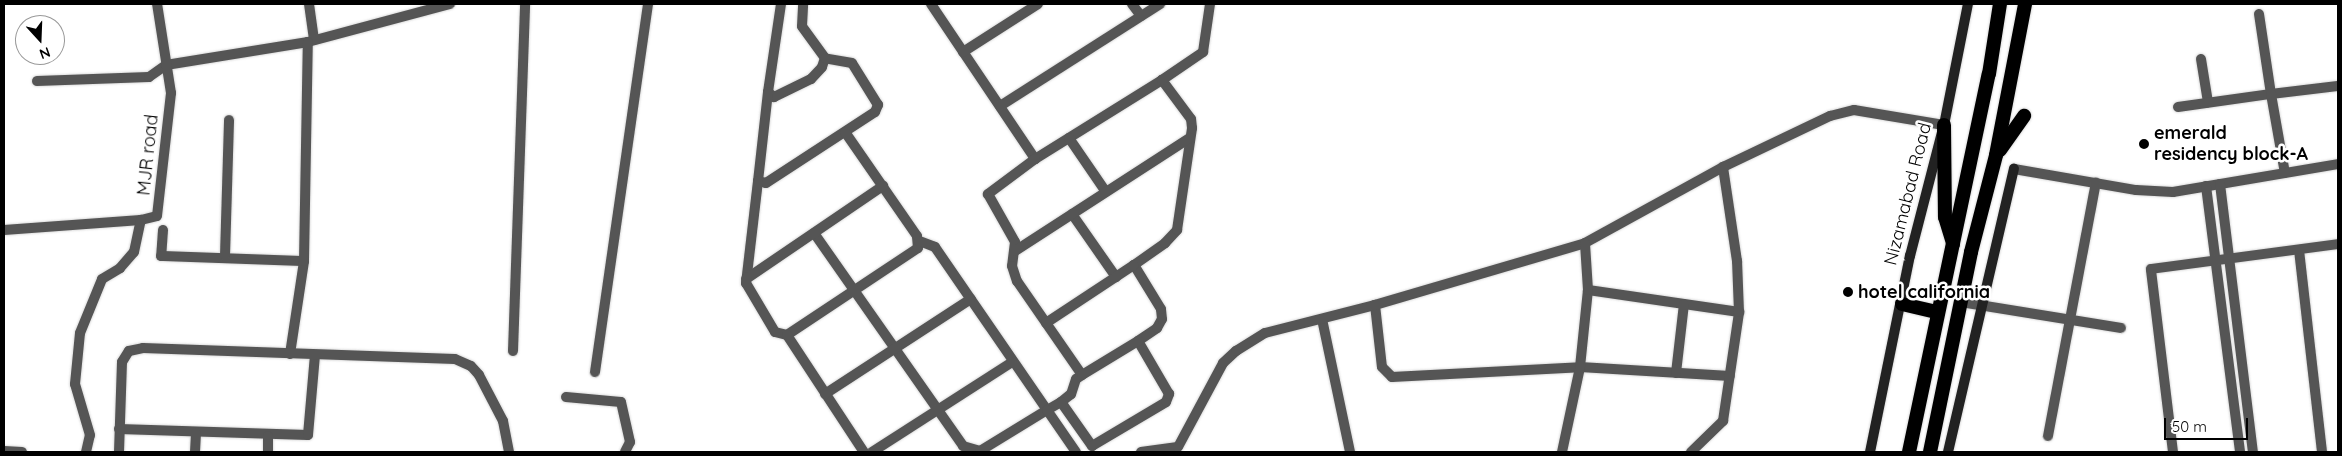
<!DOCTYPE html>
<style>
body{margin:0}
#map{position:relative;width:2342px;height:456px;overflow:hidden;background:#fff;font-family:Quicksand,sans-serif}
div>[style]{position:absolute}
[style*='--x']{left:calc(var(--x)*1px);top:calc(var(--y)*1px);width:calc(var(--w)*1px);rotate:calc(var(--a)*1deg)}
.roads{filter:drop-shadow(0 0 1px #dbdbdb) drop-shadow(0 0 1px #dbdbdb)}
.minor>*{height:10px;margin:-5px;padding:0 5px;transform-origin:5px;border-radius:5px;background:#555}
.secondary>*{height:10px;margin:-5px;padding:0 5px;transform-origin:5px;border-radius:5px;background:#222}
.trunk>*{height:14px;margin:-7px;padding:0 7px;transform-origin:7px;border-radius:7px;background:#000}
.dots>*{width:14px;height:14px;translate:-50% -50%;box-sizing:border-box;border:2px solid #fff;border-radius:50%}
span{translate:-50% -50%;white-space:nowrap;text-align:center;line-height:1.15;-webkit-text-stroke:5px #fff;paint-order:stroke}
.poi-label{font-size:18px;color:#000;font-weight:700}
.left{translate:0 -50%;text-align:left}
.street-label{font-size:18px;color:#000}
.frame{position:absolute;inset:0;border:5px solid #000;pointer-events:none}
.north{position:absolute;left:15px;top:15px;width:50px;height:50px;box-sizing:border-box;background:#fff;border:1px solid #999;border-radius:50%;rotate:160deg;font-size:14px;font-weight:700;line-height:20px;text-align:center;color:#000}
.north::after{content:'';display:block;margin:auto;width:18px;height:22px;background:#000;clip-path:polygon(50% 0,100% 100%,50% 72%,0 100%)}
.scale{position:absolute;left:2164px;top:418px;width:84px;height:22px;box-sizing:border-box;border:2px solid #000;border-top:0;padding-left:6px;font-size:15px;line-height:18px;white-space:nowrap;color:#000;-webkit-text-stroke:4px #fff;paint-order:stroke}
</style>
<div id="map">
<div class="roads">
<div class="minor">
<i style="--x:309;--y:4;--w:36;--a:82"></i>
<i style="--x:781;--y:4;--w:89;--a:98.4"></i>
<i style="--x:768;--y:92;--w:8;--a:40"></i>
<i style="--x:774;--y:97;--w:41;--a:-25.9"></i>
<i style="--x:811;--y:79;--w:16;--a:-47"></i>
<i style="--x:822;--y:67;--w:9;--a:-72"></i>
<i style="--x:825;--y:58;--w:39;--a:-126"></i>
<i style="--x:802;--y:26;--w:22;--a:-87"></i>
<i style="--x:931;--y:4;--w:187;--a:56.1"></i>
<i style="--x:1132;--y:4;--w:15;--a:53"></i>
<i style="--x:2259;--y:14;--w:81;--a:81.5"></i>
<i style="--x:2271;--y:94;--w:67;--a:-6.8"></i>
<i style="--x:963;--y:52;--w:89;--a:-32.6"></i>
<i style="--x:2201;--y:59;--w:44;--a:80.8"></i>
<i style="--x:1162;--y:80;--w:150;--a:148.1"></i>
<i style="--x:1035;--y:159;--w:59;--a:143.3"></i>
<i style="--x:988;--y:194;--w:55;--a:60.6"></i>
<i style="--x:1015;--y:242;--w:24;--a:97"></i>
<i style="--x:1012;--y:266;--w:16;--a:72"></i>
<i style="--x:1017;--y:281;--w:114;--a:55.3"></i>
<i style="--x:1082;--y:375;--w:7;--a:146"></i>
<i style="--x:1076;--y:379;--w:16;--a:108"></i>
<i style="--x:1071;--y:394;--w:13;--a:141"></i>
<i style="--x:1061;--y:402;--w:54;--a:54.8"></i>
<i style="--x:1092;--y:446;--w:86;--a:-30.7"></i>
<i style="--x:1166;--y:402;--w:9;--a:-69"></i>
<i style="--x:1169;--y:394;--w:61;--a:-120.3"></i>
<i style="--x:1138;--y:341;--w:23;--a:-34"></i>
<i style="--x:1157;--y:328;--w:10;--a:-61"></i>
<i style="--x:1162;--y:319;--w:10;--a:-96"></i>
<i style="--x:1161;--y:309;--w:52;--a:-121.5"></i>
<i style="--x:1134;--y:265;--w:38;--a:-35"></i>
<i style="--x:1165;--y:243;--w:18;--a:-47"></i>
<i style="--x:1177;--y:230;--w:103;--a:-81.6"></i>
<i style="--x:1192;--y:128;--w:9;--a:-96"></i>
<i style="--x:1191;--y:119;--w:49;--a:-126.6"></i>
<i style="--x:1162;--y:80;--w:50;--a:-34.3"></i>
<i style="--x:1203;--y:52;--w:49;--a:-81.7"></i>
<i style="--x:37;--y:81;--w:112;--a:-2"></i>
<i style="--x:149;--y:77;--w:21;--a:-35"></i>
<i style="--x:166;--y:65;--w:144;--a:-9.2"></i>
<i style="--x:308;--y:42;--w:147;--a:-15"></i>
<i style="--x:768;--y:92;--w:90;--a:96.4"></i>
<i style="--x:758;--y:181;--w:8;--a:14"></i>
<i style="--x:766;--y:183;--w:130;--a:-33.1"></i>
<i style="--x:875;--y:112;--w:8;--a:-67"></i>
<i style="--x:878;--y:105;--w:49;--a:-121.8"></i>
<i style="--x:852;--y:63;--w:27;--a:-170"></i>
<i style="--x:1000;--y:106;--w:190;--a:-32.5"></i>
<i style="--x:2178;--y:107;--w:94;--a:-8"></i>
<i style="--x:2271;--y:94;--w:80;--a:80"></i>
<i style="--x:1069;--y:138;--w:65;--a:55.6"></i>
<i style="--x:2014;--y:169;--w:124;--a:9.8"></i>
<i style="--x:2136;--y:190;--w:37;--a:3"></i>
<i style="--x:2173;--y:192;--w:167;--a:-9.6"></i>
<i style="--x:758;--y:181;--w:103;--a:96.7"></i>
<i style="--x:746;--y:283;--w:57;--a:59.4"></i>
<i style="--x:775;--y:332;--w:12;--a:14"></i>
<i style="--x:787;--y:335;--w:157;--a:-33.6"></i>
<i style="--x:918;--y:248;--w:12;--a:-95"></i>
<i style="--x:917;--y:236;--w:126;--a:-124.7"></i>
<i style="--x:2220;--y:184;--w:270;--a:83"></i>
<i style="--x:2206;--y:186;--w:268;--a:82.7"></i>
<i style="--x:1072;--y:214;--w:77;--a:55.1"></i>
<i style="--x:4;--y:230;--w:137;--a:-4.2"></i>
<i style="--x:141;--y:220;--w:16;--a:-14"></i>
<i style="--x:157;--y:216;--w:124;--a:-83.5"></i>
<i style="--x:171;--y:93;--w:90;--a:-98.9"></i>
<i style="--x:163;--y:230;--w:26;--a:94"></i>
<i style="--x:161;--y:256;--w:143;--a:2"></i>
<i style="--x:814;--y:233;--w:260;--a:55"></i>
<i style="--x:963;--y:446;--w:18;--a:16"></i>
<i style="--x:980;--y:451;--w:79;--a:-31.5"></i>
<i style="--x:1047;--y:410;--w:198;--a:-124.5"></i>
<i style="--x:935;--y:247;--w:17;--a:-159"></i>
<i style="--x:2299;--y:250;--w:203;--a:83.5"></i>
<i style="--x:1015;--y:251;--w:208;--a:-32.9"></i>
<i style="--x:225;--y:256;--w:136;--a:-88.3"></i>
<i style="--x:746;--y:279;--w:166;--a:-34.2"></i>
<i style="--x:1588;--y:290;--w:153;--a:8.3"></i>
<i style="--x:1961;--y:302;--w:162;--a:9.2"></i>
<i style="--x:1375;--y:305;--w:62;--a:83.6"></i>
<i style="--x:1382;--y:367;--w:14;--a:45"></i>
<i style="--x:1392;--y:377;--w:188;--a:-3"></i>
<i style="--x:1580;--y:367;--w:150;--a:3.4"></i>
<i style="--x:1322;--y:319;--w:136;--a:78.1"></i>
<i style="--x:1046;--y:323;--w:105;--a:-33.4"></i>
<i style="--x:787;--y:335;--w:140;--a:56.7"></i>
<i style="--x:513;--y:351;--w:347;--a:-88"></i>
<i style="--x:290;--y:354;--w:94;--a:-81.4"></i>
<i style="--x:304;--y:261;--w:219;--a:-89"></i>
<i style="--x:595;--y:372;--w:372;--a:-81.8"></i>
<i style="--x:1676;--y:373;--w:69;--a:-83.4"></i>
<i style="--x:1082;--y:375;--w:66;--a:-31.3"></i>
<i style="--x:825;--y:394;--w:174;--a:-33.1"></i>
<i style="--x:566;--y:397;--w:55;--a:5.2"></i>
<i style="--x:621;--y:402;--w:41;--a:77.3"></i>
<i style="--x:630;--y:442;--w:11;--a:117"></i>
<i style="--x:1061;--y:402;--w:16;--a:150"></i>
<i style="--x:1047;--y:410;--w:51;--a:55.4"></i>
<i style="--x:119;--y:429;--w:189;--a:1.8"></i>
<i style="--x:308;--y:435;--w:80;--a:-85"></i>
<i style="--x:2048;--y:436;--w:258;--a:-79.3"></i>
<i style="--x:4;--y:451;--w:18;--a:3"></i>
<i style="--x:86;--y:452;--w:17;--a:-77"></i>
<i style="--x:90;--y:435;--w:53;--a:-106.4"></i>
<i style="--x:75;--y:384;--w:51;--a:-84.4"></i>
<i style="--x:80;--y:333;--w:58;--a:-67.8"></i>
<i style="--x:102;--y:279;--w:21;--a:-31"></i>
<i style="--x:120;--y:268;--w:21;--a:-49"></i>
<i style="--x:134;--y:252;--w:33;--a:-78"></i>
<i style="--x:119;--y:452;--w:90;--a:-88.1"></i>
<i style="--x:122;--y:362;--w:13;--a:-58"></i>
<i style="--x:129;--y:351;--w:14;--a:-12"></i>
<i style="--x:143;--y:348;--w:312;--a:2"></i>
<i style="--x:455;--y:359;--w:17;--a:24"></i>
<i style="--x:471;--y:366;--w:12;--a:48"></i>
<i style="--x:479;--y:375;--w:52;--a:62.4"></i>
<i style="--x:503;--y:421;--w:32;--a:79"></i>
<i style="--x:195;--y:452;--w:19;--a:-87"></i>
<i style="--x:268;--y:452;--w:16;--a:-90"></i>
<i style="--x:872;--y:452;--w:166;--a:-32.7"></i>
<i style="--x:1141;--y:452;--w:37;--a:-8"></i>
<i style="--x:1178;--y:447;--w:95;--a:-61.8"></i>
<i style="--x:1223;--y:363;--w:18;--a:-43"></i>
<i style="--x:1236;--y:351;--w:34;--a:-32"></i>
<i style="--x:1265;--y:333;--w:114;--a:-14.3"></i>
<i style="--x:1375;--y:305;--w:219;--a:-16.4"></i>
<i style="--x:1585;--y:243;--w:158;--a:-28.8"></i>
<i style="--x:1723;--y:167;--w:119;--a:-25.5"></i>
<i style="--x:1830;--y:116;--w:25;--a:-14"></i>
<i style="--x:1854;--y:110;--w:91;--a:9.5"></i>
<i style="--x:1562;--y:452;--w:87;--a:-78"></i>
<i style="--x:1580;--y:367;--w:77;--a:-84.1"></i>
<i style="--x:1588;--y:290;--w:47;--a:-93.7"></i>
<i style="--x:1691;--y:452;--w:45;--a:-44.1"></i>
<i style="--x:1723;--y:421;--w:110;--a:-81.6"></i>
<i style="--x:1739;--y:312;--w:51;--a:-92.2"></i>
<i style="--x:1737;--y:261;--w:95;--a:-98.5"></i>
<i style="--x:2173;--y:452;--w:184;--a:-96.9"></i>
<i style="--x:2151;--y:269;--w:189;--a:-7.6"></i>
</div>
<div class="secondary">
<i style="--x:1870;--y:452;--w:200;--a:-78.5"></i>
<i style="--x:1910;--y:256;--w:135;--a:-75.5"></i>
<i style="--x:1944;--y:125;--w:123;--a:-78.8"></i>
<i style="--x:1948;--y:452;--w:291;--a:-76.9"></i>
</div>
<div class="trunk">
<i style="--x:1944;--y:125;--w:92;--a:89.4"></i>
<i style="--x:1945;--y:217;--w:28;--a:73"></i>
<i style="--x:2000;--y:150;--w:42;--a:-54.8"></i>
<i style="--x:1902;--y:304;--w:37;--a:13"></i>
<i style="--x:1909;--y:452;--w:386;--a:-78.1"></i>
<i style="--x:1989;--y:74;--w:71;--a:-81.1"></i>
<i style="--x:1930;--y:452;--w:204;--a:-78.4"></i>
<i style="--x:1971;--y:252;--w:100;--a:-75.5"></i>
<i style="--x:1996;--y:155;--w:154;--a:-79.1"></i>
</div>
</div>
<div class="dots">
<i style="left:2144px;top:144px;background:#000"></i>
<i style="left:1848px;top:292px;background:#000"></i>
</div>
<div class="poi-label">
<span class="left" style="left:2154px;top:144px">emerald<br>residency block-A</span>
<span class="left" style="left:1858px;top:292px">hotel california</span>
</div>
<div class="street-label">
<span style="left:148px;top:155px;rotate:-84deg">MJR road</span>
<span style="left:1908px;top:194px;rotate:-76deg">Nizamabad Road</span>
</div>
<div class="frame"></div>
<div class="north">N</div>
<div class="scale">50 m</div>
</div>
